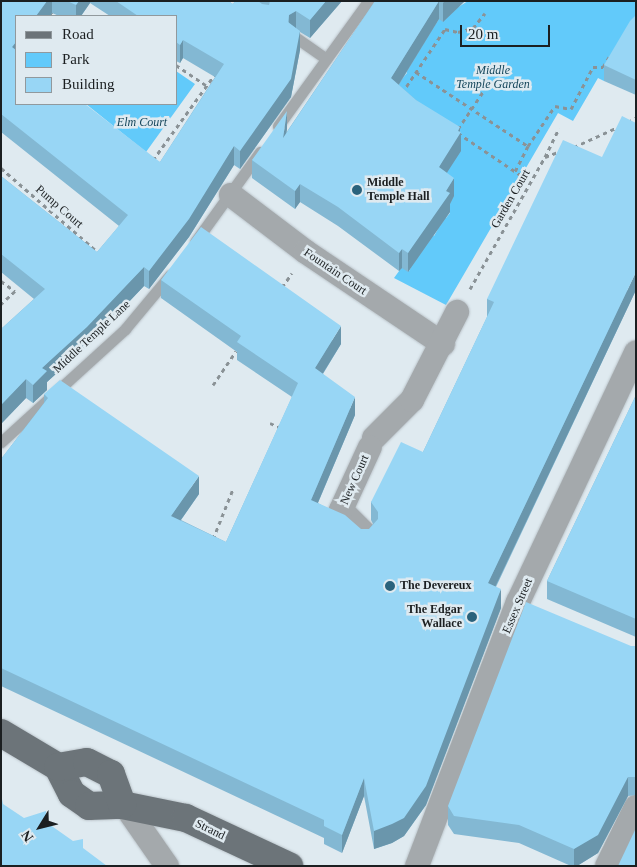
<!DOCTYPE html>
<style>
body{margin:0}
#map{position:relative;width:637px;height:867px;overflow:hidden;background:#dfeaf0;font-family:"Times New Roman",serif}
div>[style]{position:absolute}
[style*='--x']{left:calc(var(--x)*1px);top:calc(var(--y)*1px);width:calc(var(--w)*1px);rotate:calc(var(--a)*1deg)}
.green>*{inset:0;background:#62cafa}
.path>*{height:3px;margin-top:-1.5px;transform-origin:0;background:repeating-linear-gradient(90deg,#8a9296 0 4px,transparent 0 8px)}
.roads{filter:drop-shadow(0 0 1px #bcc5cb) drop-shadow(0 0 1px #bcc5cb)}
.lane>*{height:11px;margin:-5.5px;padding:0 5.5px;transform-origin:5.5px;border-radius:5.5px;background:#a4a9ac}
.street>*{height:24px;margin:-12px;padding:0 12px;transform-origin:12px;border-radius:12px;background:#a4a9ac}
.primary>*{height:28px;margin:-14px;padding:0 14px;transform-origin:14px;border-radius:14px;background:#6c7479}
.wall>*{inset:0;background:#83b8d3}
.shaded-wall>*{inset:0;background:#6a96ac}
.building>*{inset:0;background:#98d6f5}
.dots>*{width:14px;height:14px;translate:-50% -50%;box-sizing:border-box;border:2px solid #dfeaf0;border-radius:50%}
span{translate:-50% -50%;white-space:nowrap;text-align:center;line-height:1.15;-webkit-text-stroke:5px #dfeaf0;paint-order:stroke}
.park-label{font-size:12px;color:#15465b;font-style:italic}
.poi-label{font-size:12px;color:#1b1f21;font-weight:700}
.left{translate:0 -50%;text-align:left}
.right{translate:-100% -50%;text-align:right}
.street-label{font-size:12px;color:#1b1f21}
.frame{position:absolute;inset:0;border:2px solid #1b1f21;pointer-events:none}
.legend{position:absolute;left:15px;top:15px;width:162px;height:90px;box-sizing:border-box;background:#dfeaf0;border:1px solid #91999d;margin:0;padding:6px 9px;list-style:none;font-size:15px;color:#1b1f21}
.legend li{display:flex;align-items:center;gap:10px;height:25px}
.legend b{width:25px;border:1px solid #91999d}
.north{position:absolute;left:15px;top:802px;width:50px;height:50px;-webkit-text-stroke:4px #dfeaf0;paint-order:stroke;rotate:234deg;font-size:14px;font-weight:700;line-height:20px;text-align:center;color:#1b1f21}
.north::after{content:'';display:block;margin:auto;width:18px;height:22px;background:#1b1f21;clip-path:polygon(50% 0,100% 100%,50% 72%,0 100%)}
.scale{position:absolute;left:460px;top:25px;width:90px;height:22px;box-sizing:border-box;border:2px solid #1b1f21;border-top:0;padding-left:6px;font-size:15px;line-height:18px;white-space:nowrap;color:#1b1f21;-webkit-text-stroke:4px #dfeaf0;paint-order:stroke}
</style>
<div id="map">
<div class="green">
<i style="clip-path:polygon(468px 1px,636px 1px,636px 32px,614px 60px,604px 81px,598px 78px,573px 121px,558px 113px,446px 305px,394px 278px,402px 267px,409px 271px,429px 233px,434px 236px,438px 229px,433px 227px,442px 215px,446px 218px,450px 213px,397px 85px,407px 73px,406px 69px,439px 19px)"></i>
<i style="clip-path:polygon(176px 71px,195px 84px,146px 152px,86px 104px,176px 104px)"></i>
</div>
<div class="path">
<i style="--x:49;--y:11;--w:7;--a:45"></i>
<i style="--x:176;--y:65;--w:36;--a:34"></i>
<i style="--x:416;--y:72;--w:134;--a:33.5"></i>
<i style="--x:528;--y:146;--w:29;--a:117"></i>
<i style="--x:402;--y:93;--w:77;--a:-56.1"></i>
<i style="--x:445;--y:29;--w:13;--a:13"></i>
<i style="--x:458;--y:32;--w:16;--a:-15"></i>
<i style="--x:473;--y:28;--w:19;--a:-51"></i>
<i style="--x:628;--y:122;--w:9;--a:-27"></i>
<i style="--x:458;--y:129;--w:45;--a:-56"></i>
<i style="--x:458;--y:133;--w:88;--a:33.9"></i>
<i style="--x:528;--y:146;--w:48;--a:-56"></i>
<i style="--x:555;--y:106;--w:16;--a:11"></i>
<i style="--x:571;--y:109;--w:47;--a:-62.4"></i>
<i style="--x:593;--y:67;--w:10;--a:0"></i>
<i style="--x:603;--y:67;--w:12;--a:-59"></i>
<i style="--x:574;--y:147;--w:51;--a:-24.5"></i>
<i style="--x:545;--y:157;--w:32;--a:-64"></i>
<i style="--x:153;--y:160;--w:106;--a:-54.2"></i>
<i style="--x:1;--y:168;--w:131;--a:41"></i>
<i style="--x:1;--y:281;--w:17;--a:36"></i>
<i style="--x:15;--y:291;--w:19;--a:137"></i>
<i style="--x:282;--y:287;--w:17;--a:-54"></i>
<i style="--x:470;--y:289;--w:152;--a:-60.4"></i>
<i style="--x:545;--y:157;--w:17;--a:-21"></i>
<i style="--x:213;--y:385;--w:41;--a:-55.9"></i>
<i style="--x:270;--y:423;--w:12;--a:24"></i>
<i style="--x:213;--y:539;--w:54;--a:-68.2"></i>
</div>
<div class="roads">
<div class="lane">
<i style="--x:295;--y:37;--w:38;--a:35"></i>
<i style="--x:278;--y:126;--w:154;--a:-54.2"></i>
<i style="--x:195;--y:242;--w:111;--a:-54.2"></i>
<i style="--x:1;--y:442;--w:168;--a:-42.3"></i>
<i style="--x:125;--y:329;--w:70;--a:-50.2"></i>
</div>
<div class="street">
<i style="--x:231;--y:195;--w:94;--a:37.2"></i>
<i style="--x:306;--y:252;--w:165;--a:33.9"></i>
<i style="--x:374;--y:438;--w:54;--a:-45"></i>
<i style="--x:412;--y:400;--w:99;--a:-62.9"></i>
<i style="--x:365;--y:534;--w:34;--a:-135"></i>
<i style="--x:341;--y:510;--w:69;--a:-65.3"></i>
<i style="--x:126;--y:807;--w:72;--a:55.2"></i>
<i style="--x:417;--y:866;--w:283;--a:-69.1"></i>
<i style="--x:518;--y:602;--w:276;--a:-64.7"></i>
<i style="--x:607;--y:866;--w:66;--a:-63.8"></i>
</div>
<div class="primary">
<i style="--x:1;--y:733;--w:66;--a:30.8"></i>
<i style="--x:58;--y:767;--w:30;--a:63"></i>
<i style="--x:72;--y:794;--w:21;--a:35"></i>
<i style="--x:89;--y:806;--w:33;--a:-2"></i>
<i style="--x:122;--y:805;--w:65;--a:11.5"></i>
<i style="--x:186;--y:818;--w:114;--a:25"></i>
<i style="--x:58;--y:767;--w:29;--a:-10"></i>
<i style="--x:87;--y:762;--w:27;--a:27"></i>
<i style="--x:111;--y:774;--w:33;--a:70"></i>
</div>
</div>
<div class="wall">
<i style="clip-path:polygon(evenodd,1px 1px,228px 1px,233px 4px,235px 1px,342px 1px,310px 38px,300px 32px,300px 50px,291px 97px,240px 169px,234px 165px,189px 237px,149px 289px,144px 286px,87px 346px,47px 382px,47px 390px,33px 403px,26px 398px,1px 424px,1px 329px,34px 299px,1px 272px,1px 176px,97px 252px,119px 226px,1px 132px,1px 1px,90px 3px,110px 16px,176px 16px,176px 61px,180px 63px,183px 58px,215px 77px,160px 162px,16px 104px,16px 16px,50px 16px,52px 13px,59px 16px,81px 16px,90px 3px)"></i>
<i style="clip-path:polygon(375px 1px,465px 1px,443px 22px,439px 19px,399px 85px,416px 100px,460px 132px,461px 151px,447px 172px,454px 196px,450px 204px,450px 212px,408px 272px,402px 268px,399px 271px,338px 226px,300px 202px,295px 209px,252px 178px,252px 160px,287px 129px,286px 133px)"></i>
<i style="clip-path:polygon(636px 15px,636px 95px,604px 81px,604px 65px)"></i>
<i style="clip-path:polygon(161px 280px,341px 344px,323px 374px,355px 415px,318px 503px,361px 529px,369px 529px,373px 524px,371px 520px,371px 502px,423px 452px,487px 317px,487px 299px,636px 290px,496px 587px,501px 608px,426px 805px,404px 836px,392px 843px,374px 849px,364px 796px,342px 853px,324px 844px,324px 838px,1px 686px,1px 459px,44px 403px,44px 394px,199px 494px,181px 520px,226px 542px,292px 397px,237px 360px,237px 352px,161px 298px)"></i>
<i style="clip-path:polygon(636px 395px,636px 637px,547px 599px,547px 581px)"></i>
<i style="clip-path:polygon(631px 646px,636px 646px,636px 795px,628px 796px,598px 853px,577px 866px,571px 866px,519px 843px,454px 834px,448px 825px,448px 806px)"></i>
</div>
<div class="shaded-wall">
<i style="clip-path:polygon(47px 1px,52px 1px,52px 13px,50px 16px,36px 16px)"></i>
<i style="clip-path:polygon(79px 1px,90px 1px,90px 3px,81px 16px,76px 16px,76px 5px)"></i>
<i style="clip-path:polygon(326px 1px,342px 1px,310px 38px,310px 20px)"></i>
<i style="clip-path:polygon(439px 1px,439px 19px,391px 97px,391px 78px)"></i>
<i style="clip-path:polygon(445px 1px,465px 1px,443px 22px,443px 3px)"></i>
<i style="clip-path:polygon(296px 11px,296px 30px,289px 33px,289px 15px)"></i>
<i style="clip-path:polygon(300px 31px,300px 50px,291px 97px,240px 169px,240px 151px)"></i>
<i style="clip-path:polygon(183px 40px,183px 58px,180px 63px,180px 45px)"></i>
<i style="clip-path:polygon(16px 42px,16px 60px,12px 47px)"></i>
<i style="clip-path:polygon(287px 111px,287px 129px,283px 157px,283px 138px)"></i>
<i style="clip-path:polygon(460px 127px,460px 134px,461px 132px,461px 151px,439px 185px,439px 167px)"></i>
<i style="clip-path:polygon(234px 146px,234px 165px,189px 237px,149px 289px,149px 271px)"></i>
<i style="clip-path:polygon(454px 178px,454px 196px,450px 204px,450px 212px,408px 272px,408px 253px,446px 191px)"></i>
<i style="clip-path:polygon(300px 184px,300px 202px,295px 209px,295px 191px)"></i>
<i style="clip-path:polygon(402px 249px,402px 268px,399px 271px,399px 253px)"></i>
<i style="clip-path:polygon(144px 267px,144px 286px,87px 346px,47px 382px,47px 390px,33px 403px,33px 385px,42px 368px)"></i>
<i style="clip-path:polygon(636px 272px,636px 290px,488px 602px,488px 583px)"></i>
<i style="clip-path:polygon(341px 326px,341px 344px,315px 386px,315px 368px)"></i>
<i style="clip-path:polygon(26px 379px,26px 398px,1px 424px,1px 405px)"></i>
<i style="clip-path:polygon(355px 397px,355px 415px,311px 519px,311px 500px)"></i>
<i style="clip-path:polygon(199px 476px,199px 494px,171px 534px,171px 516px)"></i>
<i style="clip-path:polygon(501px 589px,501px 608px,426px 805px,404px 836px,392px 843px,374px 849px,374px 831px)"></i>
<i style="clip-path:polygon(628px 777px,628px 796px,598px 853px,577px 866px,574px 866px,574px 849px)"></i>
<i style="clip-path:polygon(364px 778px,364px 796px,342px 853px,342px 835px)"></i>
</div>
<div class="building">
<i style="clip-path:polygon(1px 1px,47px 1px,36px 16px,16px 16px,16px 42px,12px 47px,16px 50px,16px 104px,85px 104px,160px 162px,224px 64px,183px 40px,180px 45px,176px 42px,176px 16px,138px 16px,116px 1px,228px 1px,233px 4px,235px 1px,258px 1px,262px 4px,269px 5px,270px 1px,326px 1px,310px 20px,296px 11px,289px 15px,288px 22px,300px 31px,291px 79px,240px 151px,234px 146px,189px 219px,149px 271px,144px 267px,87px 327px,42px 368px,47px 371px,33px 385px,26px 379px,1px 405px,1px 329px,45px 289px,1px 254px,1px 176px,97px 252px,128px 215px,1px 114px)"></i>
<i style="clip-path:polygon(67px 1px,79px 1px,76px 5px)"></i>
<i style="clip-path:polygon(375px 1px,439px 1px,391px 78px,416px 100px,460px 127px,458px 131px,461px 132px,439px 167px,454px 178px,446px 191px,450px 193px,408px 253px,402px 249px,399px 253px,338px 207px,300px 184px,295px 191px,252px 160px,287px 111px,283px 138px)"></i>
<i style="clip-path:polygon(636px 15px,636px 80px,604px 65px,630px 21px)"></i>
<i style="clip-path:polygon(622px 116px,636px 123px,636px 272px,488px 583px,501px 589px,426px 786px,404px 818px,392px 824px,374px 831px,364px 778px,342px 835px,324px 826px,324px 820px,1px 668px,1px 459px,48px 398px,44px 394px,60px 380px,199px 476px,171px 516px,226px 542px,298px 383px,237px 342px,241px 336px,161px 280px,201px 227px,341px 326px,315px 368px,355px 397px,311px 500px,345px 515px,361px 529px,369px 529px,378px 519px,378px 512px,371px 502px,401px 442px,423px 452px,494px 302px,487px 299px,563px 140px,602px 157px)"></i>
<i style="clip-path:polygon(636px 395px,636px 619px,547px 581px)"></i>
<i style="clip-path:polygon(526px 602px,631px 646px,636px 646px,636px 777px,628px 777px,598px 835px,574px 849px,519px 825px,454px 816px,448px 806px)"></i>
<i style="clip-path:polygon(1px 794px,3px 804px,24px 818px,46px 811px,46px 822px,73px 841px,83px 839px,83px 848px,107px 866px,1px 866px)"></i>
<i style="clip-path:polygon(636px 828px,636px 866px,618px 866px)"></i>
</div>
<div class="dots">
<i style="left:357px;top:190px;background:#2a627c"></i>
<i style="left:390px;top:586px;background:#2a627c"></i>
<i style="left:472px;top:617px;background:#2a627c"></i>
</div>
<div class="park-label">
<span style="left:493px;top:78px">Middle<br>Temple Garden</span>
<span style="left:142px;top:123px">Elm Court</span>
</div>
<div class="poi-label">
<span class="left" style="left:367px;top:190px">Middle<br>Temple Hall</span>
<span class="left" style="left:400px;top:586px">The Devereux</span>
<span class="right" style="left:462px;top:617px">The Edgar<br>Wallace</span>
</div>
<div class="street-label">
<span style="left:511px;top:199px;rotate:-60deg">Garden Court</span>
<span style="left:59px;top:207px;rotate:41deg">Pump Court</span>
<span style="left:335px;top:272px;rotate:34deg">Fountain Court</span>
<span style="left:92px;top:337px;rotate:-43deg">Middle Temple Lane</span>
<span style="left:355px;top:480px;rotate:-66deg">New Court</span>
<span style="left:518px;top:606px;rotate:-67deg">Essex Street</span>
<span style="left:210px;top:830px;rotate:26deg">Strand</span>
</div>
<div class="frame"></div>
<ul class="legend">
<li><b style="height:6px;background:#6c7479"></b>Road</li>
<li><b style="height:14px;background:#62cafa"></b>Park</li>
<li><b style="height:14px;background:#98d6f5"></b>Building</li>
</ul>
<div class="north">N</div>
<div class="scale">20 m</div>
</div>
